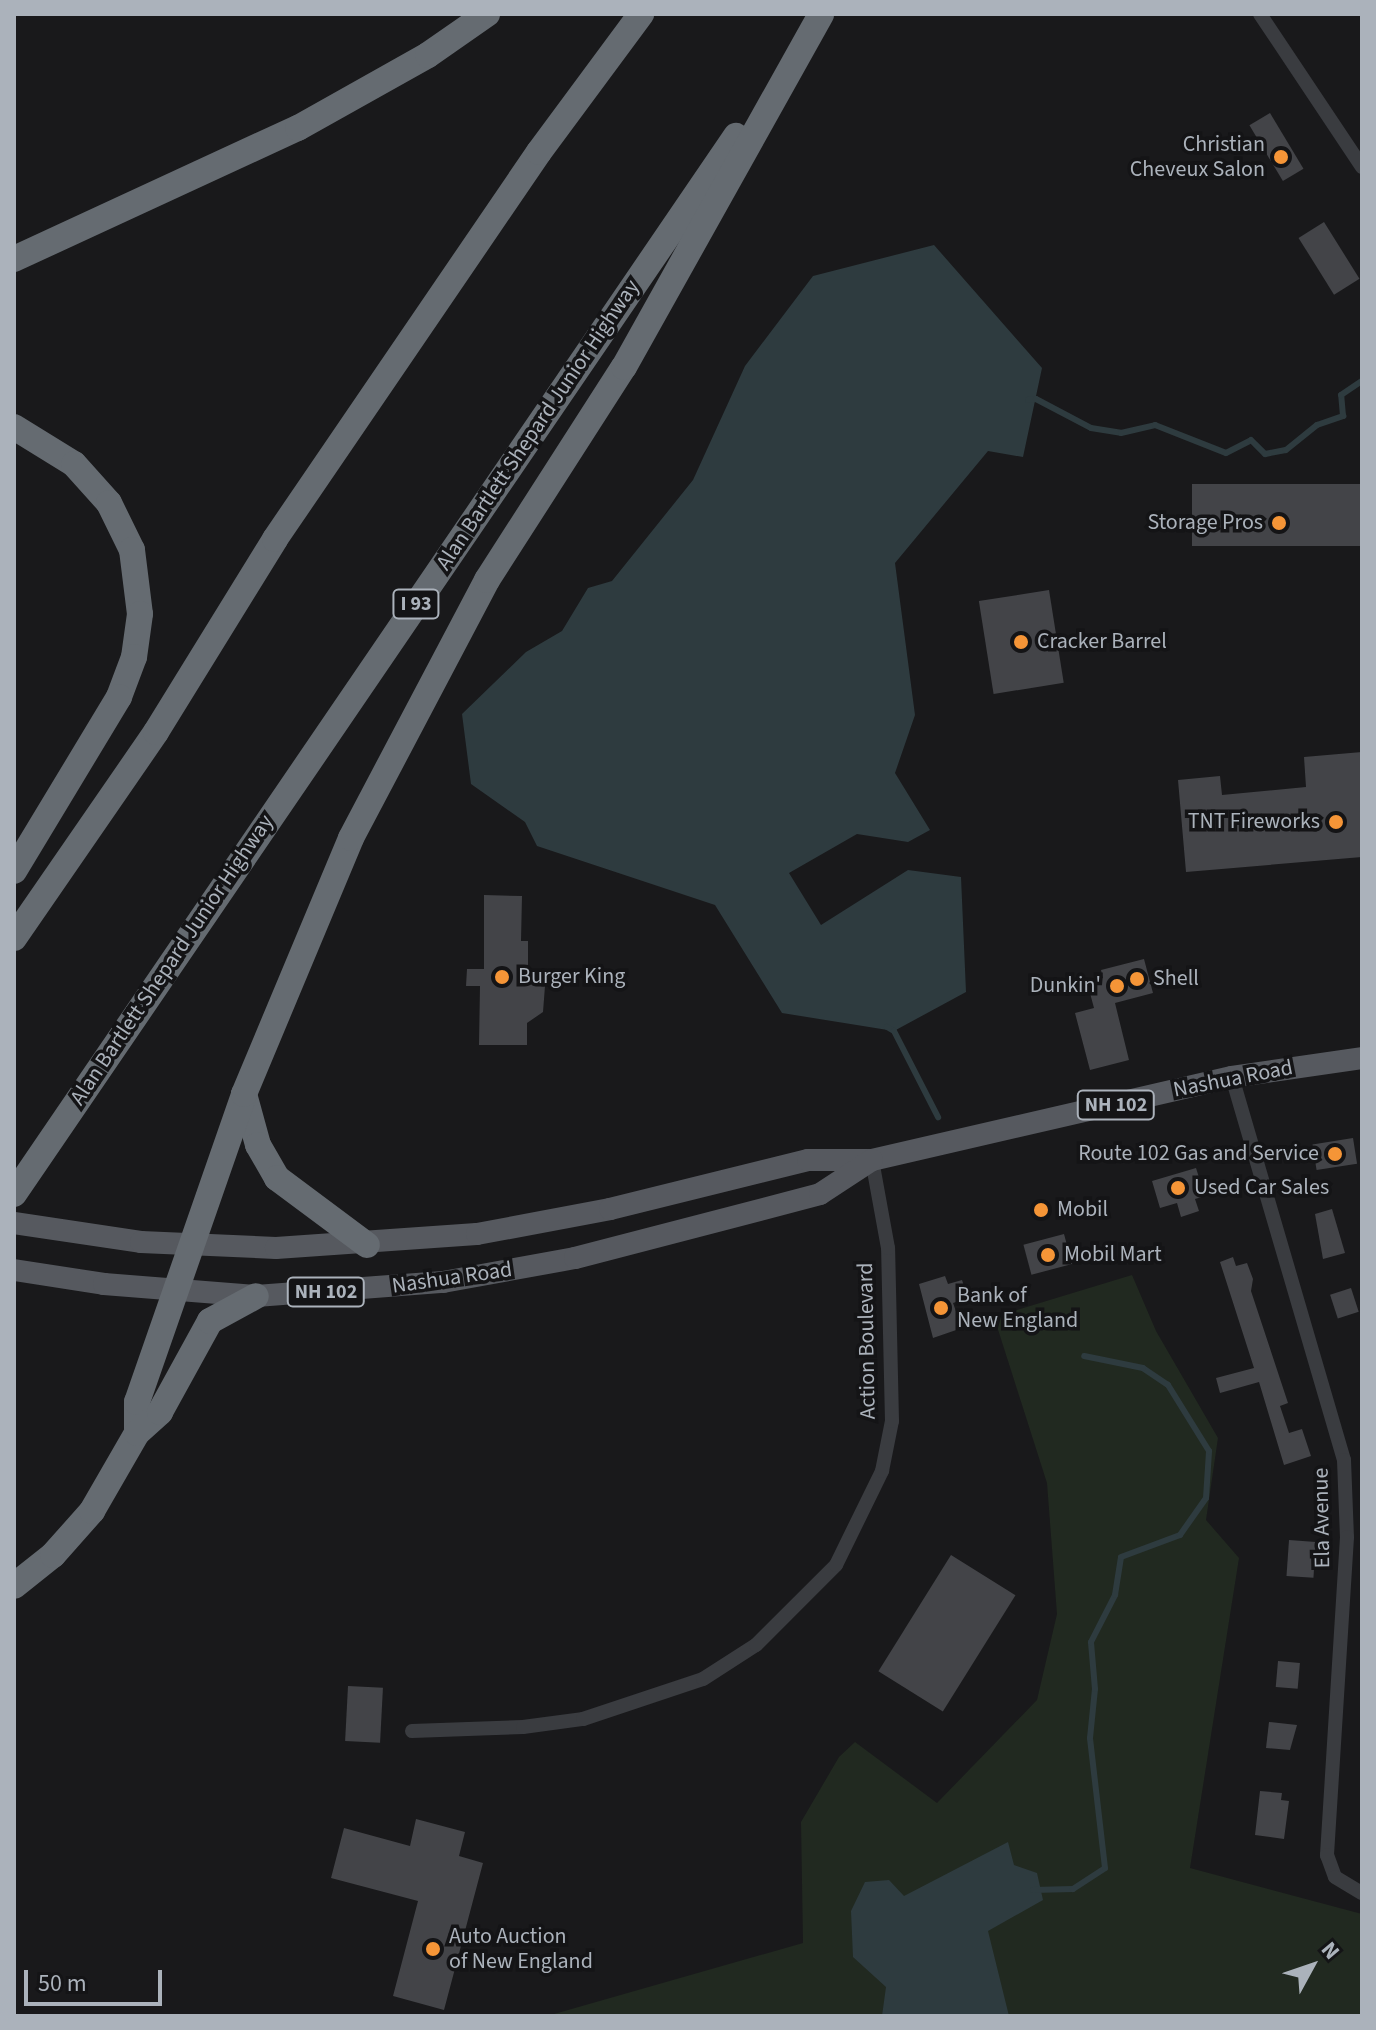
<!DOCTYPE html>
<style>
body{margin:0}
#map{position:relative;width:1376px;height:2030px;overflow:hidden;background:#19191b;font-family:"Source Sans 3",sans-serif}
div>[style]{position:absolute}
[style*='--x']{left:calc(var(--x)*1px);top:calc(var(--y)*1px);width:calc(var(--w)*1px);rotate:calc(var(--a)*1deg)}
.green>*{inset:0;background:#212920}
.water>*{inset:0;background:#2e3b3f}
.stream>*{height:6px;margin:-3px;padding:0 3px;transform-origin:3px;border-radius:3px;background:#2e3b3f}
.building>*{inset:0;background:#434448;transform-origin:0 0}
.minor>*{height:14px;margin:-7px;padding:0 7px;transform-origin:7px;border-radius:7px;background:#3a3c40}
.primary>*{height:22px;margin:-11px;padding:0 11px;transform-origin:11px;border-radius:11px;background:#56595f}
.motorway>*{height:26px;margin:-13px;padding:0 13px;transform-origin:13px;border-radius:13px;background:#656b71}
.dots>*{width:22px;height:22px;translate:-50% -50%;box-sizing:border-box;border:4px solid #141416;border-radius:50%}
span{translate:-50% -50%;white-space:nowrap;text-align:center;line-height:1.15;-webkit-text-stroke:7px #141416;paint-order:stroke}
.shield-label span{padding:2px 6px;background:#141416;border:2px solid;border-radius:6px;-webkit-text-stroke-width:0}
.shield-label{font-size:20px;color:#abb2bb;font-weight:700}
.poi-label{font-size:22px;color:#abb2bb}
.right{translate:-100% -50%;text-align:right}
.left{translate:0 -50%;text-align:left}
.street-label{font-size:22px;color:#abb2bb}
.frame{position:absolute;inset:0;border:16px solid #abb2bb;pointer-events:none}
.north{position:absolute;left:1272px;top:1926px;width:80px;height:80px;-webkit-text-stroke:6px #141416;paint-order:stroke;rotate:50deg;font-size:22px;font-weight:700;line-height:32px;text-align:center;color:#abb2bb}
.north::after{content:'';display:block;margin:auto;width:28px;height:36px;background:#abb2bb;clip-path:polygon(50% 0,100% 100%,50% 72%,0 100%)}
.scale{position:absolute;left:24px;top:1970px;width:138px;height:36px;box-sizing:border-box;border:4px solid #abb2bb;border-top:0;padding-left:10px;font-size:24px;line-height:28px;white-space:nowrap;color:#abb2bb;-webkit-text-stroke:6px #141416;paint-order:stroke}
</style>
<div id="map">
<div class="green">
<i style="clip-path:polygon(1132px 1275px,1156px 1331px,1218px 1438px,1206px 1520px,1239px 1558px,1190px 1868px,1362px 1914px,1362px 2016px,547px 2016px,803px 1943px,801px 1822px,839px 1757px,855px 1742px,937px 1803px,1037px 1700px,1057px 1614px,1047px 1483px,994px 1317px)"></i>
</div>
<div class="water">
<i style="clip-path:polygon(934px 245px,1042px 368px,1023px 457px,988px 451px,895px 563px,915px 715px,895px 773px,930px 830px,908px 842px,857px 834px,789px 873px,821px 925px,908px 870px,961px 877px,966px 992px,894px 1031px,782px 1013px,715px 905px,537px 846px,525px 822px,471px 784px,462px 714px,526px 652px,562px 631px,588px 588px,612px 581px,693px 480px,745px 366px,813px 276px)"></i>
<i style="clip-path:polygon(1008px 1842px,1014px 1865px,1037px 1873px,1043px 1900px,988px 1931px,1009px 2016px,882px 2016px,886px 1987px,853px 1957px,851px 1911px,865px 1882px,889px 1880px,904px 1896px)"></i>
</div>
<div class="stream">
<i style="--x:1028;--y:400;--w:8;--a:-7"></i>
<i style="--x:1036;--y:399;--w:62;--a:27.8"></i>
<i style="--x:1091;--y:428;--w:30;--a:9"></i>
<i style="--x:1121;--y:433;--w:35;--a:-13"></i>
<i style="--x:1155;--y:425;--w:76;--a:21.5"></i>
<i style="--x:1226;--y:453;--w:28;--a:-27"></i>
<i style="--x:1251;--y:440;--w:20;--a:45"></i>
<i style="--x:1265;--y:454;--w:21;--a:-11"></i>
<i style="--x:1286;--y:450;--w:40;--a:-39"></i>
<i style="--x:1317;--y:425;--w:28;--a:-19"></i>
<i style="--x:1343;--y:416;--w:21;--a:-95"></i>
<i style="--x:1341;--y:395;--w:25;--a:-34"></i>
<i style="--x:887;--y:1027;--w:8;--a:30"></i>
<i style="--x:894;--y:1031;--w:97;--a:62.9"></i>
<i style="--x:1033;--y:1890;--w:40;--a:-1.4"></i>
<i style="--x:1073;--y:1889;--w:38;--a:-33"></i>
<i style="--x:1105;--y:1868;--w:131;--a:-96.6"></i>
<i style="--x:1090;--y:1738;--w:49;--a:-84.2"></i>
<i style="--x:1095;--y:1689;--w:47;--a:-94.9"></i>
<i style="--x:1091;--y:1642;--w:53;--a:-62.9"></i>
<i style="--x:1115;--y:1595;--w:38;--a:-81"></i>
<i style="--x:1121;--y:1557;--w:63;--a:-20.4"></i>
<i style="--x:1180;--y:1535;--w:45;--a:-54.9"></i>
<i style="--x:1206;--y:1498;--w:47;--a:-86.3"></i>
<i style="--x:1209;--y:1451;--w:78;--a:-121.8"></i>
<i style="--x:1168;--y:1385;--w:30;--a:-146"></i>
<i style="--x:1143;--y:1368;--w:60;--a:-168.5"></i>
</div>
<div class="building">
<i style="left:1270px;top:113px;width:65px;height:24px;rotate:59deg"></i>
<i style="left:1324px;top:222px;width:67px;height:30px;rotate:58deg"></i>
<i style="left:1362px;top:484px;width:62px;height:170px;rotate:90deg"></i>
<i style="left:1049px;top:590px;width:94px;height:71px;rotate:81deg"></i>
<i style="clip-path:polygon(1362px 752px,1362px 857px,1186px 872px,1178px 780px,1220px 776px,1222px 795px,1306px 787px,1304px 757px)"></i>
<i style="clip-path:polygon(484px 895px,522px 896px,521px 941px,528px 941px,528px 968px,545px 986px,543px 1012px,527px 1023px,527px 1045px,479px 1045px,480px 986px,466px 986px,467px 969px,484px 969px)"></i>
<i style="clip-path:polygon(1144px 959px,1153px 993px,1115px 1003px,1129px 1060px,1090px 1070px,1075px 1013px,1094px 1008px,1087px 982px,1103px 978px,1101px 970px)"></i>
<i style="left:1353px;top:1138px;width:26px;height:41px;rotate:81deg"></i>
<i style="clip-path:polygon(1196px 1168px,1205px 1196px,1195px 1199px,1199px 1211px,1181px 1217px,1177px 1203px,1160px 1208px,1152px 1181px)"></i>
<i style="clip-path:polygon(1332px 1209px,1345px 1253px,1323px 1259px,1315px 1214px)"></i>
<i style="left:1064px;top:1234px;width:31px;height:42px;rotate:75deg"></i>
<i style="clip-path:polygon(1233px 1257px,1236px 1266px,1247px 1263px,1253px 1279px,1251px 1291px,1288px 1403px,1280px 1406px,1289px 1433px,1302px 1429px,1311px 1456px,1284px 1465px,1259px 1382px,1220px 1393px,1216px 1378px,1254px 1368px,1220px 1262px)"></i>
<i style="clip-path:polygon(945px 1276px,948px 1284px,962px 1280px,968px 1298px,953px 1303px,962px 1328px,933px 1338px,919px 1284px)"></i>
<i style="left:1351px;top:1288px;width:25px;height:22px;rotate:72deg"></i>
<i style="left:1289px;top:1540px;width:27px;height:36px;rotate:4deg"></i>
<i style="left:951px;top:1555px;width:76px;height:137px;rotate:32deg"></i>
<i style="left:1278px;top:1661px;width:22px;height:26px;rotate:5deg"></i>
<i style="left:348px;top:1686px;width:35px;height:55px;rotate:3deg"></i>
<i style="clip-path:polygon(1269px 1722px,1297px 1725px,1290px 1750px,1266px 1748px)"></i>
<i style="clip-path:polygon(1260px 1791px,1282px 1793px,1281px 1800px,1289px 1801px,1284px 1839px,1255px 1835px)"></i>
<i style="clip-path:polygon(416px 1819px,465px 1832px,459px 1856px,483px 1863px,444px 2010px,393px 1996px,418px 1901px,331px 1878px,344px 1828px,410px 1846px)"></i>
</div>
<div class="minor">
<i style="--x:1260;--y:14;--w:184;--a:56.3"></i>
<i style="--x:1232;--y:1077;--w:399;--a:73.7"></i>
<i style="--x:1344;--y:1460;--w:77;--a:87.8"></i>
<i style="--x:1347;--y:1537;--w:319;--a:93.6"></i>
<i style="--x:1327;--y:1855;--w:23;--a:70"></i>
<i style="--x:1335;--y:1877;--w:31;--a:31"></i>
<i style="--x:412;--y:1731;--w:111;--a:-2.1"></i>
<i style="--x:523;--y:1727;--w:61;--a:-7.6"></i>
<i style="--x:583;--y:1719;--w:126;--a:-18.4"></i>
<i style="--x:703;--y:1679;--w:63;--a:-32.7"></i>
<i style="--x:756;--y:1645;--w:113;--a:-45"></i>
<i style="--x:836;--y:1565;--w:105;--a:-63.9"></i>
<i style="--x:882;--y:1471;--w:51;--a:-78.7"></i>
<i style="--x:892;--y:1421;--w:173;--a:-91.3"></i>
<i style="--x:888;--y:1248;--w:89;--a:-100.3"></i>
</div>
<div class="primary">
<i style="--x:14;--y:1223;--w:128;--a:8.5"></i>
<i style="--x:141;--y:1242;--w:135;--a:2.5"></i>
<i style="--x:276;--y:1248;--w:201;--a:-4"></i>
<i style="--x:477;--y:1234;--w:135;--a:-10.6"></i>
<i style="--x:610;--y:1209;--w:204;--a:-13.9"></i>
<i style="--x:808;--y:1160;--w:64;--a:0"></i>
<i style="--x:872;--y:1160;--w:369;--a:-13"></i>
<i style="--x:1232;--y:1077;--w:131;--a:-8.3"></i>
<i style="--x:14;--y:1270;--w:91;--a:8.8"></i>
<i style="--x:104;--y:1284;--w:152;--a:4.5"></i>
<i style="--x:256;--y:1296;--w:188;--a:-4.3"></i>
<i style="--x:443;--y:1282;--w:134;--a:-10.3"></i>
<i style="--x:575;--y:1258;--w:253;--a:-14.6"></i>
<i style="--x:820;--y:1194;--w:62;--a:-33.2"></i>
</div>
<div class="motorway">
<i style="--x:14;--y:259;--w:313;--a:-24.8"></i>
<i style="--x:298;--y:128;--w:149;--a:-29.3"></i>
<i style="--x:428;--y:55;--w:72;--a:-34.8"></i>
<i style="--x:14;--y:427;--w:70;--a:31.7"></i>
<i style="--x:74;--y:464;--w:52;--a:48.1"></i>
<i style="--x:109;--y:503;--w:52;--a:63.9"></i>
<i style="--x:132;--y:550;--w:64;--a:82.9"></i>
<i style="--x:140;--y:614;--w:43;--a:97.9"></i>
<i style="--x:134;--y:657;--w:43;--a:110.6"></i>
<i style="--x:119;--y:697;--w:203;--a:121.1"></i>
<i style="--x:14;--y:938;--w:250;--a:-55.4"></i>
<i style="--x:156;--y:732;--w:227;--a:-58.3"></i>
<i style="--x:275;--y:539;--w:468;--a:-55.7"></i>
<i style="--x:539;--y:152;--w:172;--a:-53.5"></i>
<i style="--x:244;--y:1094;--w:53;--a:74.6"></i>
<i style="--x:258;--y:1145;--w:38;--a:60"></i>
<i style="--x:277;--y:1178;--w:112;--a:36.7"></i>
<i style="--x:14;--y:1194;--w:1281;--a:-55.69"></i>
<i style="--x:137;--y:1433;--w:31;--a:-90"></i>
<i style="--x:137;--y:1402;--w:326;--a:-70.8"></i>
<i style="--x:244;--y:1094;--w:277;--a:-67.3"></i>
<i style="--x:351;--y:838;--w:292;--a:-62.2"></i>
<i style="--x:487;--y:580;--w:253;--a:-57.3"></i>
<i style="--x:624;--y:367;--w:404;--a:-60.8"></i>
<i style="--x:14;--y:1586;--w:50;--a:-38.5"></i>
<i style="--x:53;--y:1555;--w:59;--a:-48.4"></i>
<i style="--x:92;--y:1511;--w:90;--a:-60"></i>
<i style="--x:137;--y:1433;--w:31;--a:-42"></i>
<i style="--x:160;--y:1412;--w:104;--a:-61.2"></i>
<i style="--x:210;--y:1321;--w:52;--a:-28.5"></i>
</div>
<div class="dots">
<i style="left:1281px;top:157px;background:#f59537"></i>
<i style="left:1279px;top:523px;background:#f59537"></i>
<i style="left:1021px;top:642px;background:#f59537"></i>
<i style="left:1336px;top:822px;background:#f59537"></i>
<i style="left:502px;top:977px;background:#f59537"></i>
<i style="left:1137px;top:979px;background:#f59537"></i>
<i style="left:1117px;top:986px;background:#f59537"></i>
<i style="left:1335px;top:1154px;background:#f59537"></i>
<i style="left:1178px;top:1188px;background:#f59537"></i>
<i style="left:1041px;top:1210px;background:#f59537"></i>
<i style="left:1048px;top:1255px;background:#f59537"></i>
<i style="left:941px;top:1308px;background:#f59537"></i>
<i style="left:433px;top:1949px;background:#f59537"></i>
</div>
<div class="shield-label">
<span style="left:416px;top:604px">I 93</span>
<span style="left:1116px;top:1105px">NH 102</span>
<span style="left:326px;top:1292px">NH 102</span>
</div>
<div class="poi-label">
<span class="right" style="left:1265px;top:157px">Christian<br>Cheveux Salon</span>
<span class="right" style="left:1263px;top:523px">Storage Pros</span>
<span class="left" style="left:1037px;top:642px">Cracker Barrel</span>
<span class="right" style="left:1320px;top:822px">TNT Fireworks</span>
<span class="left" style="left:518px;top:977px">Burger King</span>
<span class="left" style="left:1153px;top:979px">Shell</span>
<span class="right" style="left:1101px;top:986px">Dunkin'</span>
<span class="right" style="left:1319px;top:1154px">Route 102 Gas and Service</span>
<span class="left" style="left:1194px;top:1188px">Used Car Sales</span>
<span class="left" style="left:1057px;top:1210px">Mobil</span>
<span class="left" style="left:1064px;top:1255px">Mobil Mart</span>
<span class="left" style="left:957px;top:1308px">Bank of<br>New England</span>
<span class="left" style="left:449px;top:1949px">Auto Auction<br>of New England</span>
</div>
<div class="street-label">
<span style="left:538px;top:425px;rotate:-56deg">Alan Bartlett Shepard Junior Highway</span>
<span style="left:172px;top:960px;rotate:-56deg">Alan Bartlett Shepard Junior Highway</span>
<span style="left:1233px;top:1079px;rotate:-11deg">Nashua Road</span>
<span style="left:452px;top:1278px;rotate:-8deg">Nashua Road</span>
<span style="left:867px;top:1341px;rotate:-91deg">Action Boulevard</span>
<span style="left:1322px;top:1518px;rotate:-91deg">Ela Avenue</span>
</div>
<div class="frame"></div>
<div class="north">N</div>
<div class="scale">50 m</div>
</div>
